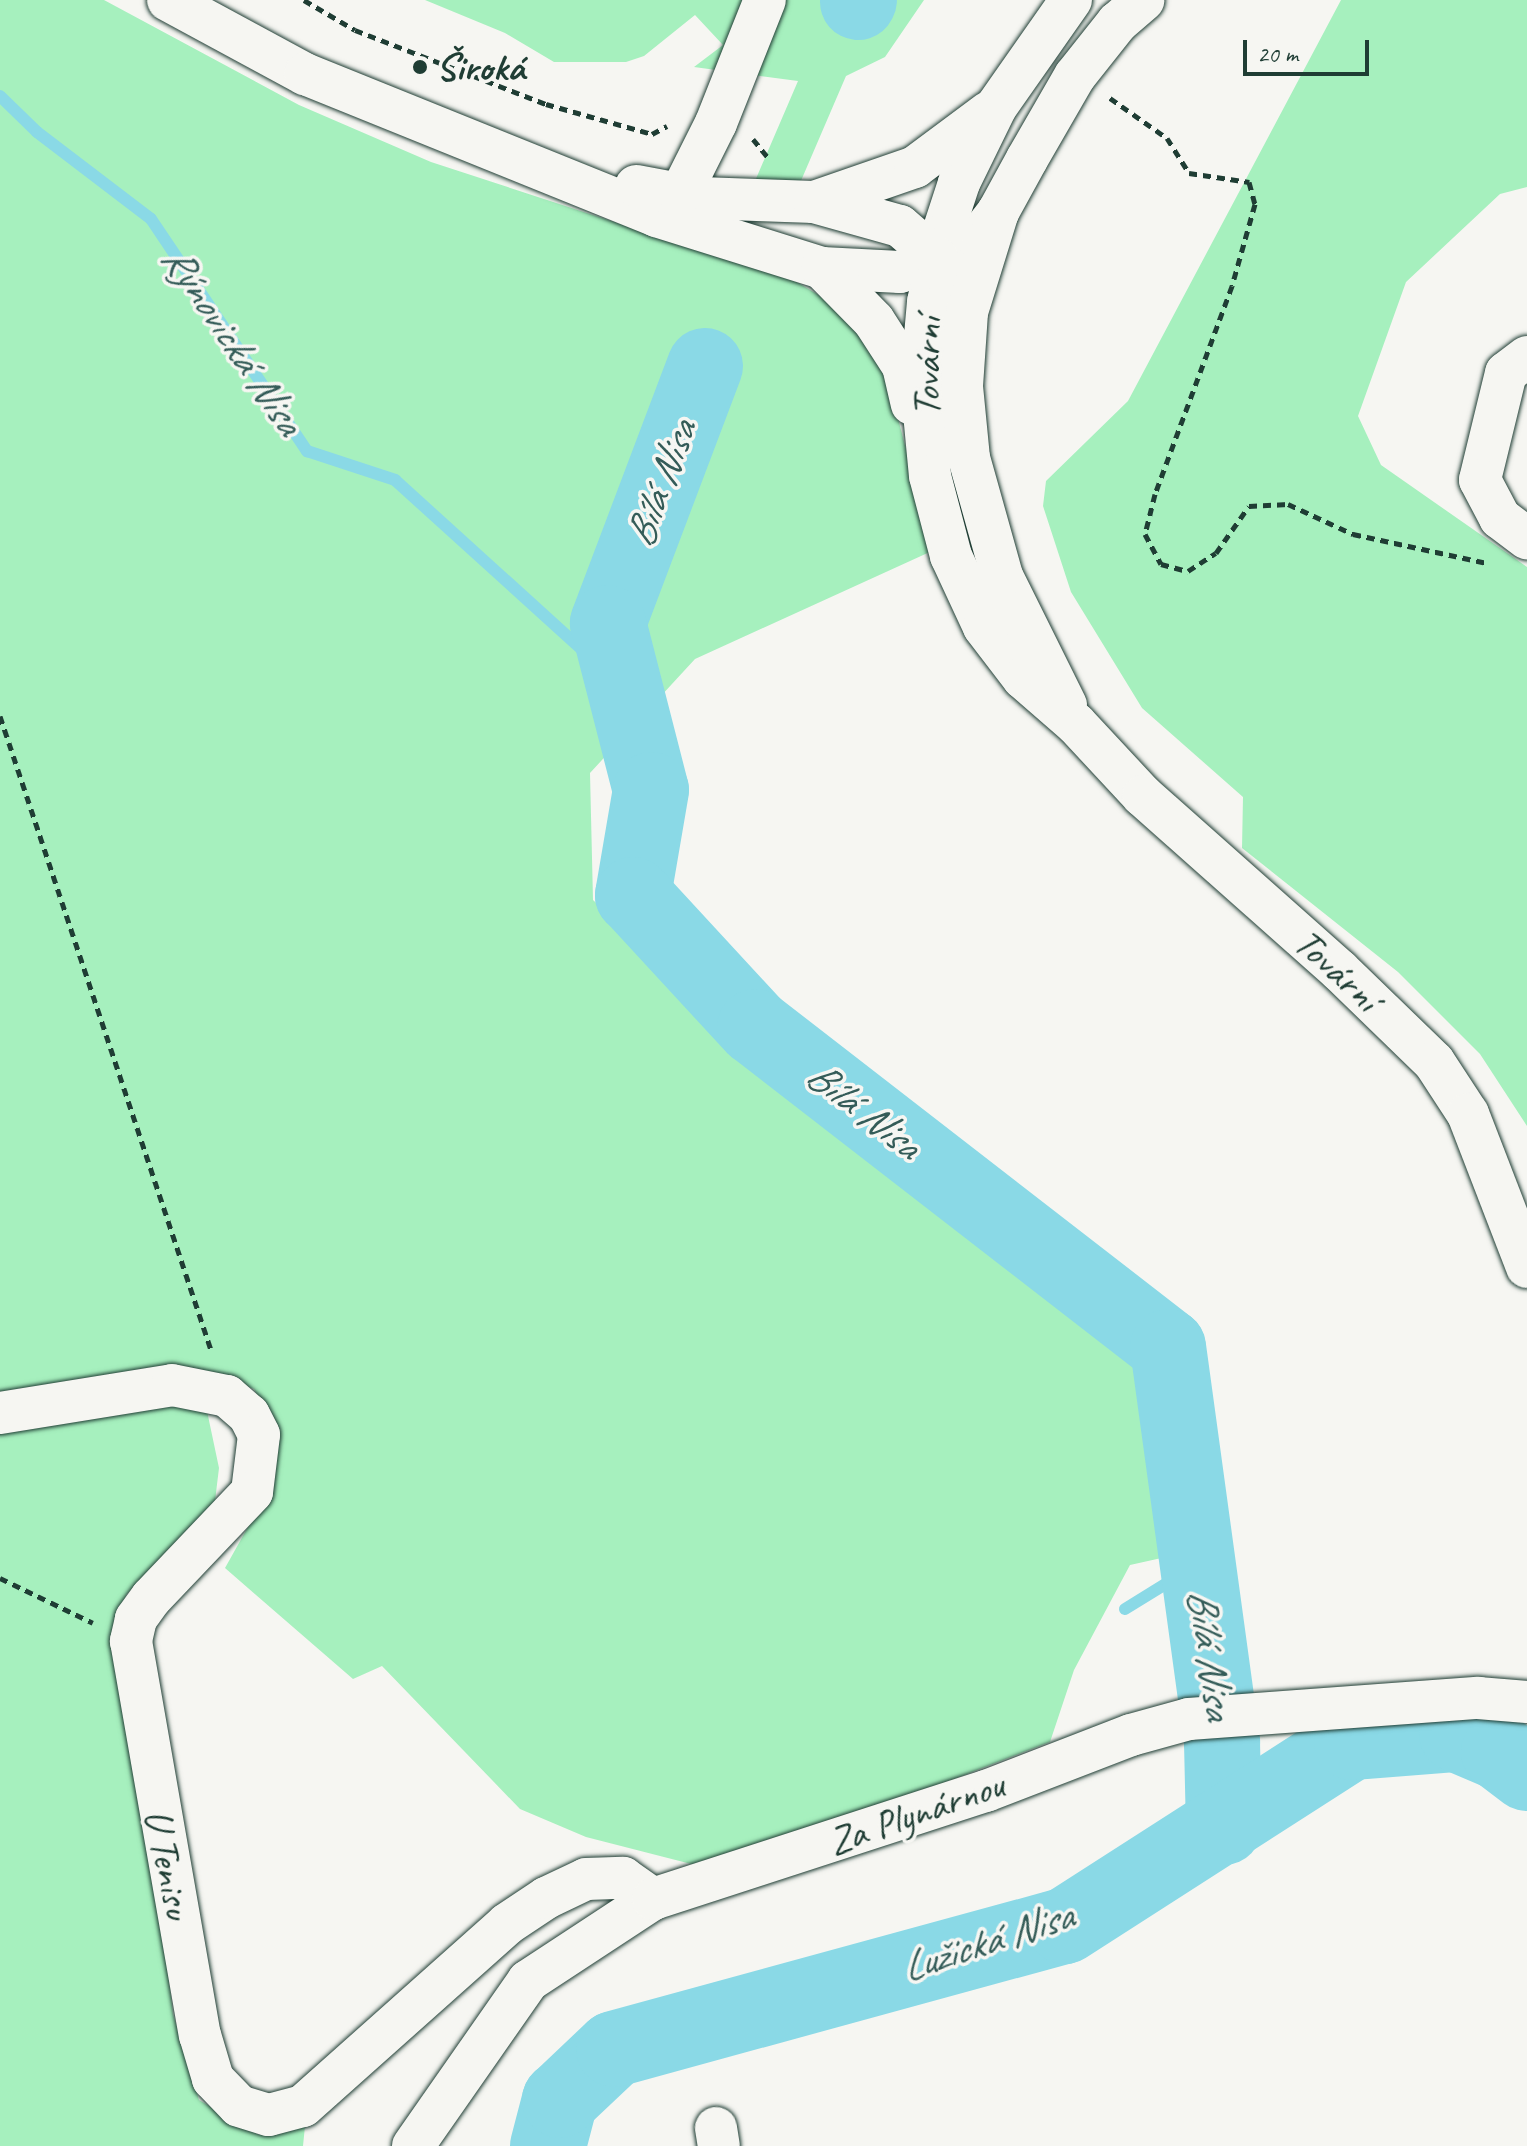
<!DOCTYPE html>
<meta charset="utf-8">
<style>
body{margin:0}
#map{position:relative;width:1527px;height:2146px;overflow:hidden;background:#f6f6f2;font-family:Caveat,sans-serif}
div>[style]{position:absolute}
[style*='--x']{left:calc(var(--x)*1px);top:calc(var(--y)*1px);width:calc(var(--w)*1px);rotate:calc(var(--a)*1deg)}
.green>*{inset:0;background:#a6f0be}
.stream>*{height:12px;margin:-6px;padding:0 6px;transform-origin:6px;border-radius:6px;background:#8ad9e6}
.river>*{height:76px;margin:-38px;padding:0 38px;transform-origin:38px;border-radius:38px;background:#8ad9e6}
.path>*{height:5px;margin-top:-2.5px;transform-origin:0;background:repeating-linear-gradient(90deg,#1f3d34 0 8px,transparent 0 14px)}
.roads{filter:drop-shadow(0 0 2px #1f3d34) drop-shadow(0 0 2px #1f3d34)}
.minor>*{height:42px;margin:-21px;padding:0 21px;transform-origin:21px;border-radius:21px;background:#f6f6f2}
.dots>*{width:22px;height:22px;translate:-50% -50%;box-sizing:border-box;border:4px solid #f6f6f2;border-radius:50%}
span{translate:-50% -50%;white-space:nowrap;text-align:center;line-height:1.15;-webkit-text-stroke:7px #f6f6f2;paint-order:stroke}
.poi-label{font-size:40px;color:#1f3d34;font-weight:700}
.left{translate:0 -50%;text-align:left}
.street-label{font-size:40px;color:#1f3d34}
.water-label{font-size:42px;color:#345c58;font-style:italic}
.scale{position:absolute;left:1243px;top:40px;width:126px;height:36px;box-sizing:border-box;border:4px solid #1f3d34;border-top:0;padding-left:10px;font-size:24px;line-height:28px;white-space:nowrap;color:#1f3d34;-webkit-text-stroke:6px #f6f6f2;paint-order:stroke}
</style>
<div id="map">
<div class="green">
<i style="clip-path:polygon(0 0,104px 0,299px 105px,431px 162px,795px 281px,827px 300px,876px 355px,890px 387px,932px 551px,695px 659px,590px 773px,593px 900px,858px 1148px,1152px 1357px,1184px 1553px,1130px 1565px,1074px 1670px,1050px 1742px,796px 1840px,699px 1866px,586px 1837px,520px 1809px,382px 1666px,353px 1679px,225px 1568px,272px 1484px,277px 1435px,254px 1389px,195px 1368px,0 1400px)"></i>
<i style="clip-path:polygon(425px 0,924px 0,885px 57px,846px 76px,791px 204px,749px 195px,798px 81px,694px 67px,723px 45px,695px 15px,644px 56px,626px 62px,554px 62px,505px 33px)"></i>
<i style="clip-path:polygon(1341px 0,1527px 0,1527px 187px,1500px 194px,1406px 282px,1358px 416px,1381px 465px,1527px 567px,1527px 1126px,1480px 1054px,1398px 972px,1242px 848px,1243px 797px,1142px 708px,1071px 592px,1043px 506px,1046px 481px,1128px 401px)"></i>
<i style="clip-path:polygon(142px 1400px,207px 1411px,219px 1468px,215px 1501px,126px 1595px,116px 1628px,153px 1847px,173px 2014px,199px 2100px,259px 2135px,305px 2126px,303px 2146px,0 2146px,0 1425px)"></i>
</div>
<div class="stream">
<i style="--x:0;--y:96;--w:52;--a:44.2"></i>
<i style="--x:37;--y:132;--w:143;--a:37.3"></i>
<i style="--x:151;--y:219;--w:280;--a:56.1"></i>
<i style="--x:307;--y:451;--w:93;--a:18.2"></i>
<i style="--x:395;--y:480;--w:305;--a:42.2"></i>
<i style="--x:1125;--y:1609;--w:55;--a:-31.7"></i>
<i style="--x:1172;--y:1580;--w:31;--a:17"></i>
</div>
<div class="river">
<i style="--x:858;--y:2;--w:2;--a:-63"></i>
<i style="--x:705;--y:366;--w:275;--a:110.7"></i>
<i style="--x:608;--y:623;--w:172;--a:75.6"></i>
<i style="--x:651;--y:790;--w:107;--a:99.7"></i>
<i style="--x:633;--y:895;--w:180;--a:47.3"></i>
<i style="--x:755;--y:1027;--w:522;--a:37.77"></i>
<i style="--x:1168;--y:1347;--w:399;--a:82.2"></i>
<i style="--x:1222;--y:1742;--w:85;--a:88.7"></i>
<i style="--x:548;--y:2146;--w:48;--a:-75.4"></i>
<i style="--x:560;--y:2100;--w:74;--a:-43.4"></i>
<i style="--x:614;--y:2049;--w:467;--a:-15.3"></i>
<i style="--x:1065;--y:1926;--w:341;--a:-32.7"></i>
<i style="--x:1352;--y:1742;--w:105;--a:-4.4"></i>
<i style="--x:1457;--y:1734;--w:46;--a:23.2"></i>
<i style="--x:1499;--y:1752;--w:35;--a:37"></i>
</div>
<div class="path">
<i style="--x:304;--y:0;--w:59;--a:30.5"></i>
<i style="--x:355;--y:30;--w:205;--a:21.2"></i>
<i style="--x:546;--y:104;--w:110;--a:15.8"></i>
<i style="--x:652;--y:134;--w:17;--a:-28"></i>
<i style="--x:1110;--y:98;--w:70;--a:35.1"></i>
<i style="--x:1167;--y:138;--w:41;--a:57.8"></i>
<i style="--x:1189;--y:173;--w:61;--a:8.5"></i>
<i style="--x:1249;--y:182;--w:23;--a:75"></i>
<i style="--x:1255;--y:204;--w:85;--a:105.7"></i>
<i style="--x:1232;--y:286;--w:222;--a:110.3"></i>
<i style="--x:1155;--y:494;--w:41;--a:104"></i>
<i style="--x:1145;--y:534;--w:34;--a:62"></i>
<i style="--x:1161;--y:564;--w:28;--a:15"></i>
<i style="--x:1188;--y:571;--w:33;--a:-33"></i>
<i style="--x:1216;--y:553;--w:57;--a:-54.9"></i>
<i style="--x:1249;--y:506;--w:39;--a:-3"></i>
<i style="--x:1288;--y:504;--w:72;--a:24.8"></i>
<i style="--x:1353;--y:534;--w:137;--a:12.2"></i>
<i style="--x:753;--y:139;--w:26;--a:51"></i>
<i style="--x:0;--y:716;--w:668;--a:71.59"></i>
<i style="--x:0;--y:1578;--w:103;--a:25.8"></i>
</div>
<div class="roads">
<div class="minor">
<i style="--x:168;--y:0;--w:156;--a:28.4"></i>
<i style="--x:305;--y:74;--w:379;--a:22"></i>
<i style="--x:656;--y:216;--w:174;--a:17.4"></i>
<i style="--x:822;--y:268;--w:78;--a:2.9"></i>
<i style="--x:900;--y:272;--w:79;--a:-21.4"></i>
<i style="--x:974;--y:243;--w:39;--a:-52"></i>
<i style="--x:1071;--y:0;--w:131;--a:125"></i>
<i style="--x:996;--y:107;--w:85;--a:116"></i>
<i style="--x:959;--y:183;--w:55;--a:108.1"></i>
<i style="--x:942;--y:235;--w:68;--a:101.8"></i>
<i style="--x:928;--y:302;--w:79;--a:95.1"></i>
<i style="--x:921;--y:381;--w:95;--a:84.6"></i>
<i style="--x:930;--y:476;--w:83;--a:75.3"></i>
<i style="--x:951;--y:556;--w:78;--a:65.1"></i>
<i style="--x:984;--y:627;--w:64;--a:52.6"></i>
<i style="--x:1023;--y:678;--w:70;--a:41"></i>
<i style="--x:1076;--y:724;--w:98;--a:47.1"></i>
<i style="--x:1143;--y:796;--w:262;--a:41.6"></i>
<i style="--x:1339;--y:970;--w:132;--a:44.1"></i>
<i style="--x:1434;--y:1062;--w:62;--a:56.8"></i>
<i style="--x:1468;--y:1114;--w:164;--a:68.9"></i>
<i style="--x:636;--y:186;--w:65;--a:10.6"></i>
<i style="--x:700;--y:198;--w:114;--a:2"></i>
<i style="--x:814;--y:202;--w:89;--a:15.6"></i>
<i style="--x:900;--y:226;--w:49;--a:40.9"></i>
<i style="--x:937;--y:258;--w:25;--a:61"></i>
<i style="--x:680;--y:195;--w:80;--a:-63.4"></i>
<i style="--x:716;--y:123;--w:132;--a:-68.3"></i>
<i style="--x:814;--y:202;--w:107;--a:-19.1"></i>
<i style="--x:915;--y:167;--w:92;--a:-36.6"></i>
<i style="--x:822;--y:268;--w:74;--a:45.5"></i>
<i style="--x:874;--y:321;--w:54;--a:57.2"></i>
<i style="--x:903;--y:366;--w:39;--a:77"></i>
<i style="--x:1527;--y:357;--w:26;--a:143"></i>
<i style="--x:1506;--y:373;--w:110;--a:103.7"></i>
<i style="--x:1480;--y:480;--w:43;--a:62.2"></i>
<i style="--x:1500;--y:518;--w:34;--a:37"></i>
<i style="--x:1066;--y:705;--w:144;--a:-116.4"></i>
<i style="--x:1002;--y:576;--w:123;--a:-105.6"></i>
<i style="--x:969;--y:458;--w:72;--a:-95.6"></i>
<i style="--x:962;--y:386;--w:74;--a:-86.1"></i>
<i style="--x:967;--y:312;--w:105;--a:-72.8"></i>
<i style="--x:998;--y:212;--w:60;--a:-61.3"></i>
<i style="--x:1027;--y:159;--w:96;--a:-60"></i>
<i style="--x:1075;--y:76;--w:68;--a:-51.6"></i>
<i style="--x:1117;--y:23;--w:35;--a:-41"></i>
<i style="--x:0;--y:1413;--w:174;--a:-9.2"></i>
<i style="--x:172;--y:1385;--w:56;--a:11.3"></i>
<i style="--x:227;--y:1396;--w:29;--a:41"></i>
<i style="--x:249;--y:1415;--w:22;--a:63"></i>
<i style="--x:259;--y:1435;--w:57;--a:97"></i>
<i style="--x:252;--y:1492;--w:146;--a:133.6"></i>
<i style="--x:151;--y:1598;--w:26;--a:126"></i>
<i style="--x:136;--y:1619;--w:23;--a:103"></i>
<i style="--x:131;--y:1641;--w:400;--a:80.1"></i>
<i style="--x:200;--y:2035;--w:46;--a:73.5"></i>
<i style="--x:213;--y:2079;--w:37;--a:46"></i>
<i style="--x:239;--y:2106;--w:31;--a:17"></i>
<i style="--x:269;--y:2115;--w:35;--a:-15"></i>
<i style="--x:303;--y:2106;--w:273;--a:-41.7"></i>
<i style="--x:507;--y:1924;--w:47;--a:-33.7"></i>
<i style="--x:546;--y:1898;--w:44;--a:-25.4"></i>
<i style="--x:586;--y:1879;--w:37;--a:-2"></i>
<i style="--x:623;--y:1878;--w:37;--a:35"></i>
<i style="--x:716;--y:2128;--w:18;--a:81"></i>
<i style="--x:413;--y:2146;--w:201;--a:-55.1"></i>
<i style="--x:528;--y:1981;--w:149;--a:-33.3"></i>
<i style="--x:653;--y:1899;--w:350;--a:-18"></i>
<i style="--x:986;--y:1791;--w:155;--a:-21.1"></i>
<i style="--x:1131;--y:1735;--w:60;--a:-15.4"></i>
<i style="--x:1189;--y:1719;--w:290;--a:-4.2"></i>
<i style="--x:1478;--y:1698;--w:49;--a:4.7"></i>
</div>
</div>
<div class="dots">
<i style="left:420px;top:67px;background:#1f3d34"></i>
</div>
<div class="poi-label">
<span class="left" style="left:436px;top:67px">Široká</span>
</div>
<div class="street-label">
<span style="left:927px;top:367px;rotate:-89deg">Tovární</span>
<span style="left:1337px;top:970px;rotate:43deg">Tovární</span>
<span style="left:916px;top:1813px;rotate:-19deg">Za Plynárnou</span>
<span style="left:168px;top:1864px;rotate:79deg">U Tenisu</span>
</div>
<div class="water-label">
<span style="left:232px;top:340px;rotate:56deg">Rýnovická Nisa</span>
<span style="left:661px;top:484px;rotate:-69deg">Bílá Nisa</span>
<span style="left:863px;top:1110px;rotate:38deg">Bílá Nisa</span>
<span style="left:1210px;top:1654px;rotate:82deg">Bílá Nisa</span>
<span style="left:987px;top:1942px;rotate:-18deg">Lužická Nisa</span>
</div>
<div class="scale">20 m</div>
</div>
